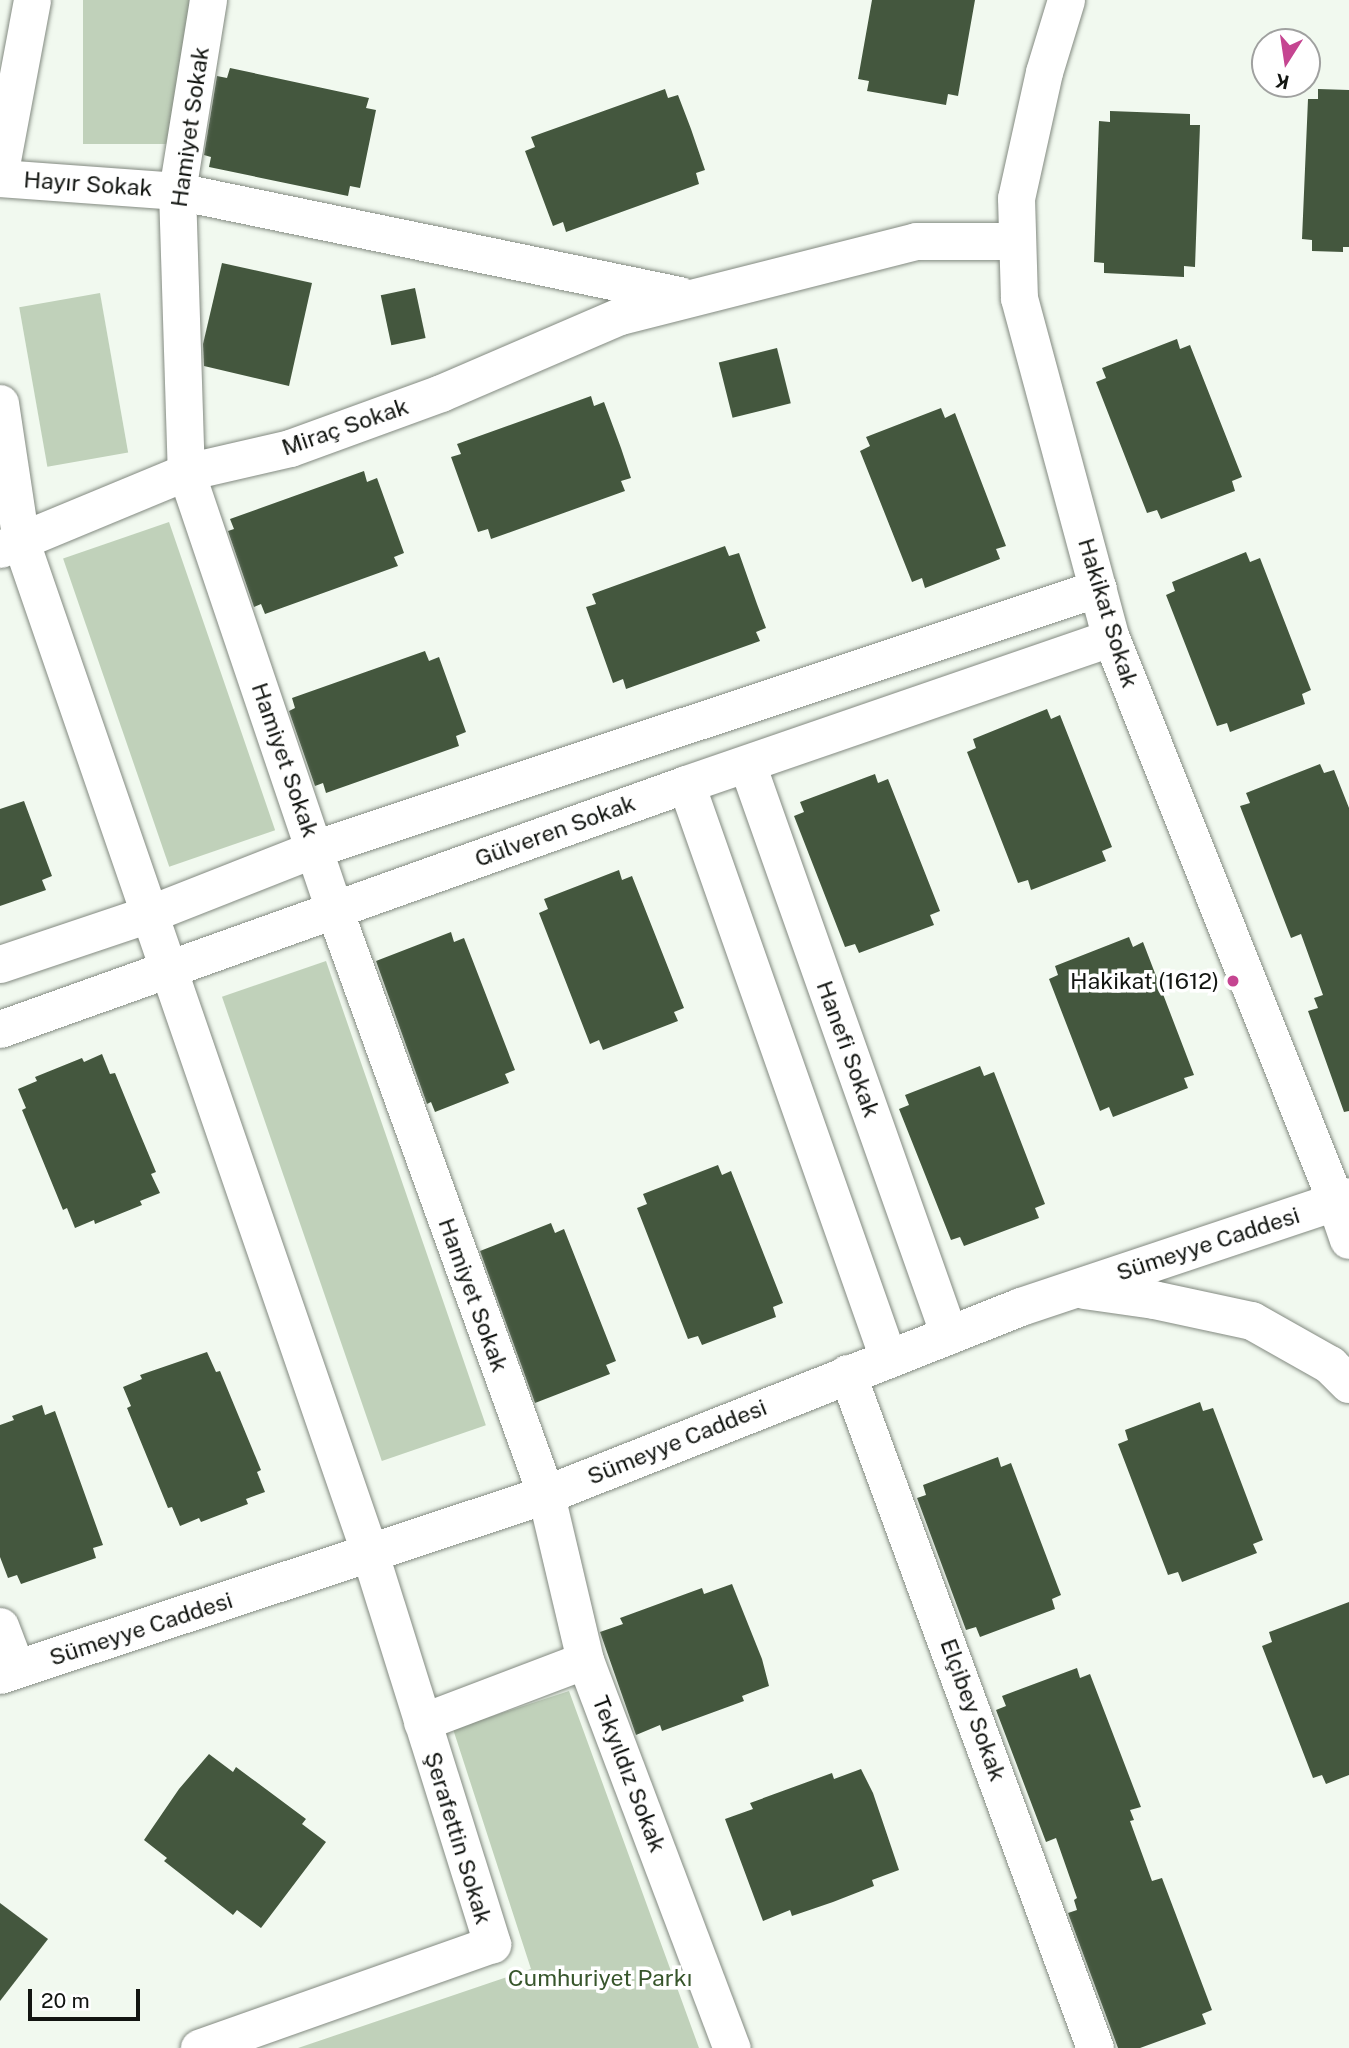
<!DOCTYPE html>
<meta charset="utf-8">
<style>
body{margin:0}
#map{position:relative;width:1349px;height:2048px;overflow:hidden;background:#f1f9ef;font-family:"Public Sans",sans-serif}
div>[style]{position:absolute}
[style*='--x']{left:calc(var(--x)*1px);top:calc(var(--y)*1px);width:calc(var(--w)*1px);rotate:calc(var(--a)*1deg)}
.green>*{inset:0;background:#c0d1ba;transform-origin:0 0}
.building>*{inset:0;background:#44573e;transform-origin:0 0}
.roads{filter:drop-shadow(0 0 2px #838a81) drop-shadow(0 0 2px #838a81)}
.minor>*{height:37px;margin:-18.5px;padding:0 18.5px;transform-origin:18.5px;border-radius:18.5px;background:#fff}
.tertiary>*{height:38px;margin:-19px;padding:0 19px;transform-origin:19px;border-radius:19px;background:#fff}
.dots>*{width:19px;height:19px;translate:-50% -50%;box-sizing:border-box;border:4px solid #fff;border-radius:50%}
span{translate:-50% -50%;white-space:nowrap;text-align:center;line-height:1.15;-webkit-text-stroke:7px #fff;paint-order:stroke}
.street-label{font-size:23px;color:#121511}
.poi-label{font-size:23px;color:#121511}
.right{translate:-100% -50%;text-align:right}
.park-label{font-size:23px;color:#37552b}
.north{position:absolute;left:1251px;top:28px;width:70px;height:70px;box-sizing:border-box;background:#fff;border:2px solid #a0a1a0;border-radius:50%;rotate:192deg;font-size:19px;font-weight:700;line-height:28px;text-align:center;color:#121511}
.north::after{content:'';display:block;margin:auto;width:24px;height:32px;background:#c54591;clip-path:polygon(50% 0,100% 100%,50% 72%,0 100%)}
.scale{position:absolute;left:28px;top:1989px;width:112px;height:32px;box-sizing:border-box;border:4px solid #121511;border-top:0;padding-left:9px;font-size:21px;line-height:24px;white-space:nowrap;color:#121511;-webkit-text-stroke:5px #fff;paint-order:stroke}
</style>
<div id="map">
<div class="green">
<i style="left:83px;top:0;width:106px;height:144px"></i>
<i style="left:100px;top:293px;width:162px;height:82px;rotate:80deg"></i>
<i style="left:169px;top:522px;width:326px;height:112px;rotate:71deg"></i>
<i style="left:326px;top:961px;width:491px;height:110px;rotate:71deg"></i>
<i style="clip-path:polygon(569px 1691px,699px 2048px,298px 2048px,531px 1969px,453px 1729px)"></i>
</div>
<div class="building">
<i style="clip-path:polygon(872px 0,975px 0,958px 96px,948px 94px,946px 105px,867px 91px,869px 81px,858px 79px)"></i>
<i style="clip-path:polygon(230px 68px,369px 98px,366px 108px,376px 110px,360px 188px,350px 186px,348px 196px,209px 167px,211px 157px,204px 155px,217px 76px,227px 78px)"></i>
<i style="clip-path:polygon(665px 89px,668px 98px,678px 95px,691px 129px,705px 170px,696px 173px,699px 184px,566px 232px,563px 222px,553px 226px,525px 151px,535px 147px,531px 137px)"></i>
<i style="clip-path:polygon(1318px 89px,1349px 90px,1349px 247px,1343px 247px,1343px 252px,1312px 251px,1312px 240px,1302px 239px,1308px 99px,1318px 99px)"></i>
<i style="clip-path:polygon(1110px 111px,1190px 114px,1190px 125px,1200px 125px,1195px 267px,1184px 266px,1184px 277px,1104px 273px,1104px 263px,1094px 262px,1099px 121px,1110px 122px)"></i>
<i style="clip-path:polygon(222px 263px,312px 283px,289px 386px,204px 366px,203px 344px)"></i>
<i style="left:415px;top:288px;width:51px;height:35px;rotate:78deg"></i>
<i style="clip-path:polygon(1177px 339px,1180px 349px,1190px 345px,1242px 477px,1232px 481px,1235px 491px,1161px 519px,1157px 510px,1147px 513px,1096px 382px,1106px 378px,1102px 368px)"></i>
<i style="left:777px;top:348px;width:57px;height:60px;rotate:76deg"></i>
<i style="clip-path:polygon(591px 396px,594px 406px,604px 402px,621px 448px,631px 478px,621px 481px,625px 491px,491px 539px,488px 529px,478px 532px,451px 457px,461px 454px,457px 444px)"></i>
<i style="clip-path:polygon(941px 408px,945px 418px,955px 413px,1006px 546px,996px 549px,1000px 559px,925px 588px,922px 578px,912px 582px,860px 451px,870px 446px,866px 437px)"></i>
<i style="clip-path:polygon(364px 471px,367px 482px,377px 478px,404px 553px,394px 557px,398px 566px,265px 614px,261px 604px,254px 607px,228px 531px,234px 529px,230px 519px)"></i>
<i style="clip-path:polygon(725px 546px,729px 556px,739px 553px,757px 604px,766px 628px,756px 632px,760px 641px,626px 689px,623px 679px,613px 683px,586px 607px,596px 604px,592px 594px)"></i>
<i style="clip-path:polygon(1246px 552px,1250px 562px,1260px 558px,1311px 690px,1302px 694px,1305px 704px,1230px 732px,1227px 723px,1217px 726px,1166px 595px,1175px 591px,1172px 582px)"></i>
<i style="clip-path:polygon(425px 651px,429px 661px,439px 657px,466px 732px,456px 736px,459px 746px,326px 793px,323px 783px,315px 786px,289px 711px,295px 708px,292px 698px)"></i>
<i style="clip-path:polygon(1047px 709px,1051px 719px,1060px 715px,1112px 847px,1102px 851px,1106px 861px,1031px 890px,1028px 880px,1018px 883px,967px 752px,976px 748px,973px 739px)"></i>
<i style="clip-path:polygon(1320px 764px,1324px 773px,1334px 770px,1349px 808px,1349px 1111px,1344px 1112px,1308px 1011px,1318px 1008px,1314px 998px,1323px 995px,1301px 934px,1291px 938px,1240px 806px,1250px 803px,1246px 793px)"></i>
<i style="clip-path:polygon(875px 774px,878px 783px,888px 779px,940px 911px,930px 915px,934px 925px,859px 953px,855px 944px,845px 947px,794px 816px,804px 812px,800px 802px)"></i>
<i style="clip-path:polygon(24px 801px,52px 876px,42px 880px,46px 890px,0 906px,0 809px)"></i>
<i style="clip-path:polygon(619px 870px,622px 880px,632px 876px,684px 1008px,674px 1012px,678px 1021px,603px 1050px,599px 1040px,590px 1044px,539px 913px,548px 909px,544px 899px)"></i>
<i style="clip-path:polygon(451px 932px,454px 942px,464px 938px,515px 1070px,505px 1074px,509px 1083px,435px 1112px,431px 1102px,427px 1104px,376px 961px)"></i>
<i style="clip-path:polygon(1129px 937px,1133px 947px,1143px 942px,1194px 1075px,1184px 1078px,1188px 1088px,1113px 1117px,1109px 1107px,1100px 1111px,1049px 979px,1058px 975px,1055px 966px)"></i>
<i style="clip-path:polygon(102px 1054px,110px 1074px,115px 1073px,135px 1122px,156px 1172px,151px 1174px,160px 1193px,140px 1201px,142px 1205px,95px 1224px,94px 1220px,75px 1228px,67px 1208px,63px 1210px,22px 1110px,26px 1108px,18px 1089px,37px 1081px,35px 1077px,82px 1058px,84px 1062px)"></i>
<i style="clip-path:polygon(980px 1066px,984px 1076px,994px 1072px,1045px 1204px,1035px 1208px,1039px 1218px,964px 1246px,960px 1237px,951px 1240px,899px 1109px,909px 1105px,905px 1095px)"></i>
<i style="clip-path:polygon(718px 1165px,722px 1175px,731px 1171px,783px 1303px,773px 1307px,776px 1317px,702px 1345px,698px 1336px,688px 1339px,637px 1208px,647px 1204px,643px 1194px)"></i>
<i style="clip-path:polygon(551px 1223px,555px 1233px,564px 1229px,616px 1361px,606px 1365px,610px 1374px,535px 1403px,480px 1251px)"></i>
<i style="clip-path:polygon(207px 1352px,216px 1372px,220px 1371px,261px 1470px,257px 1472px,265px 1492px,246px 1499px,248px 1504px,201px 1522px,199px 1518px,180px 1526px,172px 1507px,168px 1508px,127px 1408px,131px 1406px,123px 1387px,142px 1379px,140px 1375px)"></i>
<i style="clip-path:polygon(1200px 1402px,1203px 1411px,1213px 1408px,1263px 1540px,1253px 1544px,1257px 1553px,1182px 1582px,1178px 1572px,1168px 1575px,1118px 1444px,1128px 1440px,1125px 1430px)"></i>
<i style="clip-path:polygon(42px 1405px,45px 1415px,55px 1411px,103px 1545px,93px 1548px,96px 1558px,21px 1584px,17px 1575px,8px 1578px,0 1557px,0 1425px,14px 1420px,12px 1416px)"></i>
<i style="clip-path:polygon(998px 1457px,1001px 1467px,1011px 1463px,1061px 1595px,1052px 1599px,1055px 1609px,980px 1637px,976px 1627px,966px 1630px,917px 1498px,926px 1495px,923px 1485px)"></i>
<i style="clip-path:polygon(732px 1584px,762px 1659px,769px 1686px,742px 1696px,744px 1701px,662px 1731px,660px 1725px,636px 1735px,600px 1632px,623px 1624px,620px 1618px,702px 1588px,704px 1594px)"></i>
<i style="clip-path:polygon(1349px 1602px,1349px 1775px,1326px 1784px,1322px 1775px,1313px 1778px,1262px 1646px,1272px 1642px,1269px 1632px)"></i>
<i style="clip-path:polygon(1077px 1668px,1080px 1678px,1090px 1674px,1141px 1807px,1130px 1810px,1134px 1820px,1130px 1821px,1152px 1881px,1162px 1878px,1212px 2010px,1202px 2014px,1206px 2024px,1140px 2048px,1118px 2048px,1068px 1913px,1077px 1910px,1074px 1900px,1077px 1898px,1056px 1838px,1046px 1842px,996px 1710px,1006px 1706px,1002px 1696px)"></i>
<i style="clip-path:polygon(209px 1754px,233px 1772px,236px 1767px,306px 1819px,302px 1824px,326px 1842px,261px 1928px,237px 1910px,233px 1915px,164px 1861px,167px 1858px,144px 1840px,179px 1789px)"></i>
<i style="clip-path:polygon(861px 1769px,873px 1793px,899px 1870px,872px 1880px,874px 1886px,833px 1902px,792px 1916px,790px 1910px,763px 1921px,725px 1819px,753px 1809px,750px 1803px,832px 1773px,834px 1779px)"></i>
<i style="clip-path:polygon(0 1903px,48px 1939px,0 2001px)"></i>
</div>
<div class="roads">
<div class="minor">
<i style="--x:208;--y:0;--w:193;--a:99.2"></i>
<i style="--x:177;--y:191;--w:281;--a:88.2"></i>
<i style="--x:186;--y:472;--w:465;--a:71.3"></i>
<i style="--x:335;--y:912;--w:620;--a:70.1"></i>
<i style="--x:546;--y:1495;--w:170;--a:76.7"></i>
<i style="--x:585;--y:1660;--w:415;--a:69.3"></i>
<i style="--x:1066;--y:0;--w:75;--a:107"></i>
<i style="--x:1044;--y:72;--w:129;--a:102.5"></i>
<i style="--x:1016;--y:198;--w:100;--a:88.3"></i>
<i style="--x:1019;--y:298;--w:352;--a:74.9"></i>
<i style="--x:1111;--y:638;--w:607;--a:68.25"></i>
<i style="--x:0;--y:171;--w:174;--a:-79.4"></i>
<i style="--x:0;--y:178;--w:177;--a:4.2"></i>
<i style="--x:177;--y:191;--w:513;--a:11.7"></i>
<i style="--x:0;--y:403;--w:141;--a:81.4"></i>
<i style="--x:21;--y:542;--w:1070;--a:70.97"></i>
<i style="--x:370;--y:1554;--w:409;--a:72.6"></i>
<i style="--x:492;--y:1944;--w:311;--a:160.5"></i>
<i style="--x:0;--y:549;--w:201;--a:-22.5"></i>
<i style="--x:186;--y:472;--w:107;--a:-13"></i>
<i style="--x:290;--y:448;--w:161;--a:-20"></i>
<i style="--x:441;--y:393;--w:195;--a:-23.3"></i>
<i style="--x:620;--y:316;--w:305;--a:-14.2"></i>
<i style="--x:916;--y:241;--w:101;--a:0"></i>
<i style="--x:747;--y:764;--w:606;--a:70.52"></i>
<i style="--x:686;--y:784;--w:609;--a:70.61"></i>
<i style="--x:0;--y:964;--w:157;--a:-18.6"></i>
<i style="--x:149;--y:914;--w:177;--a:-21.5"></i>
<i style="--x:314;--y:849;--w:826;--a:-18.41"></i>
<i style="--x:0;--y:1029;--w:728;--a:-19.65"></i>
<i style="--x:686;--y:784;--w:449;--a:-19"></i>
<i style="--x:847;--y:1373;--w:719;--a:69.83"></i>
<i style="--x:0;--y:1626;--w:45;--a:69.1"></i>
<i style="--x:422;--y:1722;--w:174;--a:-20.8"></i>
</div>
<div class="tertiary">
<i style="--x:1336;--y:1202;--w:40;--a:71.1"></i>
<i style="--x:1084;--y:1290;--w:71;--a:8.1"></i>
<i style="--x:1154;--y:1300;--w:100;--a:12.1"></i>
<i style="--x:1252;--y:1321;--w:90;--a:29.4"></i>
<i style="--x:1330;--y:1365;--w:27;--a:45"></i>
<i style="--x:0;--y:1675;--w:575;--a:-18.25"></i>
<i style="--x:546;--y:1495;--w:511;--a:-21.59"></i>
<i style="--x:1021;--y:1307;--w:346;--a:-18.5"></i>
</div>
</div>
<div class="dots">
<i style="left:1233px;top:981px;background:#c54591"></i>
</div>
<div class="street-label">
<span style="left:190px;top:127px;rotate:-82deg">Hamiyet Sokak</span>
<span style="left:88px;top:184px;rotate:4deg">Hayır Sokak</span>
<span style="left:345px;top:427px;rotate:-19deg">Miraç Sokak</span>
<span style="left:1108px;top:613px;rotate:73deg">Hakikat Sokak</span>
<span style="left:285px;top:760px;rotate:71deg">Hamiyet Sokak</span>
<span style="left:555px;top:831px;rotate:-20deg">Gülveren Sokak</span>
<span style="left:848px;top:1049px;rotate:70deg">Hanefi Sokak</span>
<span style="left:1208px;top:1244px;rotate:-18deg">Sümeyye Caddesi</span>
<span style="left:473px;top:1295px;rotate:70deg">Hamiyet Sokak</span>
<span style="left:677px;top:1442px;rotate:-22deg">Sümeyye Caddesi</span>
<span style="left:141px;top:1629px;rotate:-18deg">Sümeyye Caddesi</span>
<span style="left:973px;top:1710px;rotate:70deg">Elçibey Sokak</span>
<span style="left:629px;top:1774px;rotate:69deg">Tekyıldız Sokak</span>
<span style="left:458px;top:1838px;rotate:73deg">Şerafettin Sokak</span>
</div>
<div class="poi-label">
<span class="right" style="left:1219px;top:981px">Hakikat (1612)</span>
</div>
<div class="park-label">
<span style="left:600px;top:1978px">Cumhuriyet Parkı</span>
</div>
<div class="north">K</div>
<div class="scale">20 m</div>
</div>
